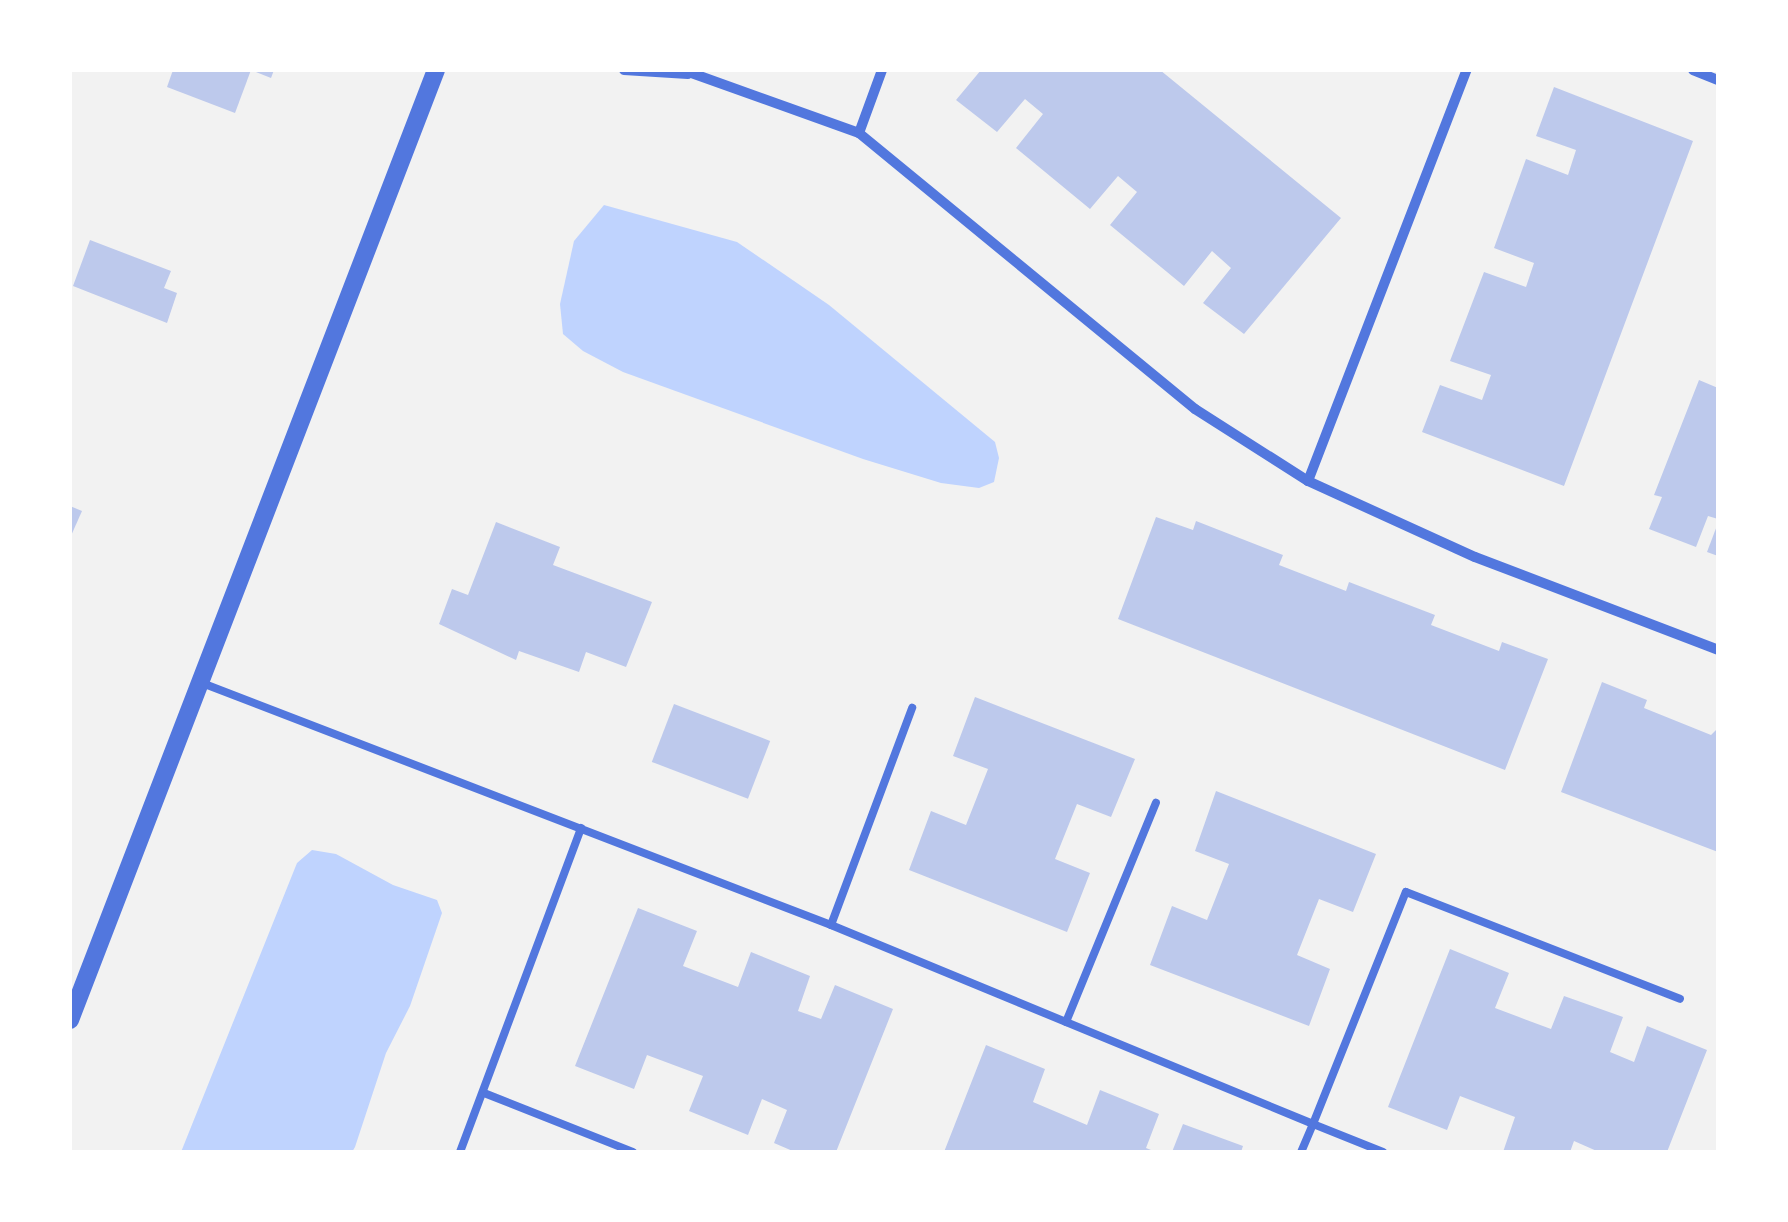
<!DOCTYPE html>
<style>
body{margin:0}
#map{position:relative;width:1788px;height:1222px;overflow:hidden;background:#f2f2f2;font-family:Mulish,sans-serif}
div>[style]{position:absolute}
[style*='--x']{left:calc(var(--x)*1px);top:calc(var(--y)*1px);width:calc(var(--w)*1px);rotate:calc(var(--a)*1deg)}
.water>*{inset:0;background:#bfd3fe}
.building>*{inset:0;background:#bdc9ec;transform-origin:0 0}
.service>*{height:8px;margin:-4px;padding:0 4px;transform-origin:4px;border-radius:4px;background:#5277de}
.minor>*{height:10px;margin:-5px;padding:0 5px;transform-origin:5px;border-radius:5px;background:#5277de}
.tertiary>*{height:18px;margin:-9px;padding:0 9px;transform-origin:9px;border-radius:9px;background:#5277de}
span{translate:-50% -50%;white-space:nowrap;text-align:center;line-height:1.15;-webkit-text-stroke:8px #fff;paint-order:stroke}
.frame{position:absolute;inset:0;border:72px solid #fff;pointer-events:none}
</style>
<div id="map">
<div class="water">
<i style="clip-path:polygon(604px 205px,737px 242px,829px 305px,995px 442px,999px 458px,994px 482px,979px 488px,941px 483px,863px 459px,623px 372px,583px 351px,563px 334px,560px 304px,574px 241px)"></i>
<i style="clip-path:polygon(312px 850px,336px 854px,393px 885px,437px 900px,442px 913px,410px 1006px,386px 1053px,355px 1147px,352px 1152px,181px 1152px,297px 863px)"></i>
</div>
<div class="building">
<i style="clip-path:polygon(173px 70px,251px 70px,235px 113px,167px 87px)"></i>
<i style="clip-path:polygon(251px 70px,274px 70px,271px 78px)"></i>
<i style="clip-path:polygon(981px 70px,1160px 70px,1341px 218px,1244px 334px,1203px 303px,1231px 268px,1212px 251px,1184px 286px,1110px 225px,1137px 192px,1118px 176px,1090px 209px,1016px 148px,1043px 114px,1025px 99px,997px 132px,956px 100px)"></i>
<i style="clip-path:polygon(1554px 87px,1693px 141px,1564px 486px,1422px 432px,1440px 385px,1482px 400px,1491px 375px,1450px 361px,1484px 272px,1526px 287px,1534px 263px,1494px 248px,1526px 159px,1568px 175px,1576px 150px,1536px 136px)"></i>
<i style="clip-path:polygon(90px 240px,171px 271px,164px 288px,177px 293px,167px 323px,73px 286px)"></i>
<i style="clip-path:polygon(1699px 380px,1718px 388px,1718px 519px,1708px 516px,1696px 547px,1649px 529px,1662px 497px,1654px 495px)"></i>
<i style="clip-path:polygon(70px 506px,82px 511px,70px 538px)"></i>
<i style="clip-path:polygon(1156px 517px,1193px 530px,1196px 521px,1283px 555px,1279px 565px,1346px 591px,1349px 582px,1435px 615px,1431px 625px,1499px 651px,1502px 642px,1548px 659px,1505px 770px,1118px 619px)"></i>
<i style="clip-path:polygon(496px 522px,560px 547px,553px 565px,652px 602px,626px 667px,586px 652px,579px 672px,519px 651px,516px 660px,439px 624px,452px 589px,468px 595px)"></i>
<i style="clip-path:polygon(1718px 523px,1718px 556px,1707px 552px)"></i>
<i style="clip-path:polygon(1602px 682px,1647px 700px,1644px 708px,1711px 735px,1718px 728px,1718px 852px,1561px 792px)"></i>
<i style="clip-path:polygon(975px 697px,1135px 759px,1111px 817px,1077px 804px,1055px 859px,1090px 873px,1067px 932px,909px 870px,931px 811px,966px 825px,988px 769px,953px 756px)"></i>
<i style="left:674px;top:704px;width:103px;height:62px;rotate:21deg"></i>
<i style="clip-path:polygon(1216px 791px,1376px 854px,1353px 912px,1319px 899px,1297px 955px,1330px 969px,1309px 1026px,1150px 965px,1172px 906px,1207px 920px,1229px 864px,1195px 851px)"></i>
<i style="clip-path:polygon(638px 908px,697px 931px,683px 966px,738px 987px,751px 952px,810px 976px,798px 1011px,821px 1019px,835px 985px,893px 1009px,836px 1152px,795px 1152px,774px 1143px,787px 1110px,762px 1099px,748px 1135px,689px 1111px,703px 1076px,647px 1055px,634px 1089px,575px 1066px)"></i>
<i style="clip-path:polygon(1450px 949px,1509px 973px,1495px 1008px,1551px 1029px,1564px 996px,1623px 1017px,1610px 1052px,1634px 1062px,1647px 1026px,1707px 1050px,1667px 1152px,1599px 1152px,1574px 1141px,1570px 1152px,1503px 1152px,1515px 1117px,1460px 1096px,1447px 1130px,1388px 1107px)"></i>
<i style="clip-path:polygon(986px 1045px,1045px 1069px,1033px 1102px,1087px 1125px,1100px 1090px,1159px 1114px,1146px 1148px,1156px 1152px,944px 1152px)"></i>
<i style="clip-path:polygon(1183px 1124px,1243px 1146px,1241px 1152px,1172px 1152px)"></i>
</div>
<div class="service">
<i style="--x:202;--y:683;--w:674;--a:21.04"></i>
<i style="--x:831;--y:925;--w:521;--a:22.43"></i>
<i style="--x:1313;--y:1124;--w:30;--a:113"></i>
<i style="--x:831;--y:925;--w:232;--a:-69.5"></i>
<i style="--x:1066;--y:1022;--w:237;--a:-67.7"></i>
<i style="--x:484;--y:1093;--w:160;--a:21.6"></i>
<i style="--x:460;--y:1152;--w:346;--a:-69.5"></i>
<i style="--x:1383;--y:1152;--w:75;--a:-158.2"></i>
<i style="--x:1313;--y:1124;--w:250;--a:-68.2"></i>
<i style="--x:1406;--y:892;--w:294;--a:21.3"></i>
</div>
<div class="minor">
<i style="--x:624;--y:70;--w:64;--a:3.6"></i>
<i style="--x:683;--y:70;--w:187;--a:19.7"></i>
<i style="--x:859;--y:133;--w:435;--a:39.4"></i>
<i style="--x:1195;--y:409;--w:134;--a:32.5"></i>
<i style="--x:1308;--y:481;--w:183;--a:24.5"></i>
<i style="--x:1475;--y:557;--w:260;--a:20.9"></i>
<i style="--x:1693;--y:70;--w:27;--a:22"></i>
<i style="--x:859;--y:133;--w:67;--a:-69.9"></i>
<i style="--x:1308;--y:481;--w:441;--a:-68.9"></i>
</div>
<div class="tertiary">
<i style="--x:70;--y:1020;--w:1018;--a:-68.93"></i>
</div>
<div class="frame"></div>
</div>
